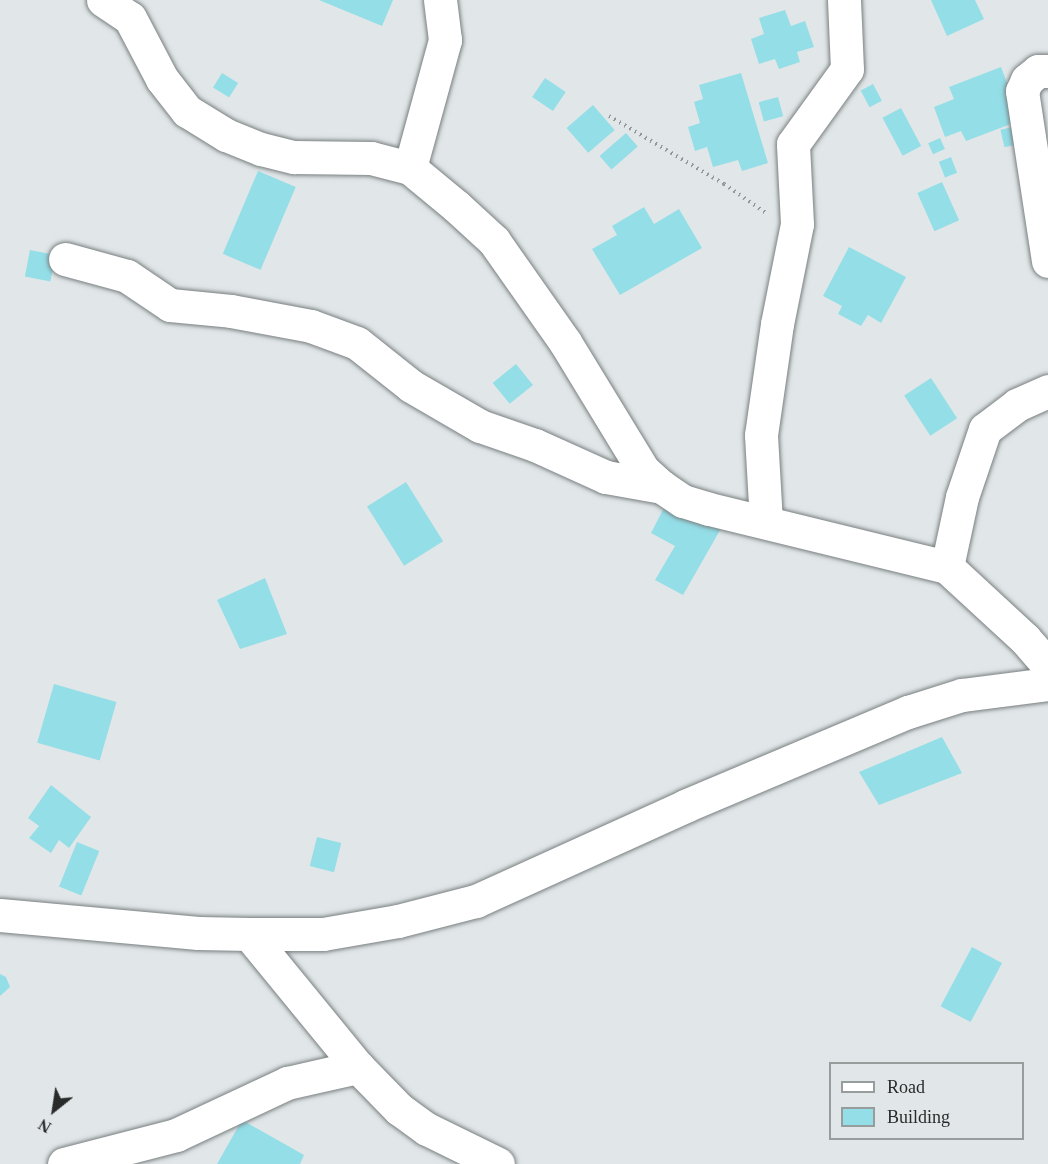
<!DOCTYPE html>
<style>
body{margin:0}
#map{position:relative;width:1048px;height:1164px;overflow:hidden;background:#e1e7e8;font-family:"Times New Roman",serif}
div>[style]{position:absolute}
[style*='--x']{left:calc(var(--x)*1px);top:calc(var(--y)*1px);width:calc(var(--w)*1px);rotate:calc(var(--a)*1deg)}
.building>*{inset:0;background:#94dee7;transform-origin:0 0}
.path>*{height:4px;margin-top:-2px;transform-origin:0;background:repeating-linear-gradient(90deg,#949899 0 1.5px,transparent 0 6px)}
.roads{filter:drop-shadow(0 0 2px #797f80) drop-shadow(0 0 2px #797f80)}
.minor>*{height:33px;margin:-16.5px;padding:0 16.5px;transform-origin:16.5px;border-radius:16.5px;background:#fff}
span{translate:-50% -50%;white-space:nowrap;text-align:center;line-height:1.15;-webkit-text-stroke:4.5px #e1e7e8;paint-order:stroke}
.legend{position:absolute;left:829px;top:1062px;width:195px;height:78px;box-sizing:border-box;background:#e1e7e8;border:2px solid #979c9c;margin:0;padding:8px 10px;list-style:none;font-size:18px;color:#292b2b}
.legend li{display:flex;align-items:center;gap:12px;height:30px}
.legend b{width:30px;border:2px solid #979c9c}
.north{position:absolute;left:24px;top:1080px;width:60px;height:60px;-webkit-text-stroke:4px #e1e7e8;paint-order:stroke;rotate:210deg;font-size:16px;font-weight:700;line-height:24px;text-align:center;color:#292b2b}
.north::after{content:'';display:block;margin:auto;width:21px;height:27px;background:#292b2b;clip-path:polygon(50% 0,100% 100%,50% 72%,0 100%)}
</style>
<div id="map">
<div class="building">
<i style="clip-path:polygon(319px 0,393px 0,382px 26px)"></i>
<i style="clip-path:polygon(931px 0,975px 0,984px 19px,947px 36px)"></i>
<i style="clip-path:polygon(785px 10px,791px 26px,805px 21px,814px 47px,797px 52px,800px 62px,779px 69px,775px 59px,759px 64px,751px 39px,764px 34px,759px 18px)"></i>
<i style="clip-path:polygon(1001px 67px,1021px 120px,966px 141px,961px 131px,945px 137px,934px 107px,954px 99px,949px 87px)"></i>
<i style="left:222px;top:73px;width:19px;height:17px;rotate:32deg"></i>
<i style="clip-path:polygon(741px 73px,768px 163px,742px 171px,738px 160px,713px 167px,707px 147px,695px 151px,688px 127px,700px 123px,694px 102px,703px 99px,699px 85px)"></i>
<i style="left:545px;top:78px;width:25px;height:23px;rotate:34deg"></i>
<i style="left:873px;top:84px;width:19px;height:14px;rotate:62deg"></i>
<i style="left:778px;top:97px;width:20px;height:20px;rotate:75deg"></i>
<i style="left:593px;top:105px;width:33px;height:35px;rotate:49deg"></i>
<i style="left:901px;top:108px;width:43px;height:21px;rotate:62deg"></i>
<i style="left:1017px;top:126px;width:18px;height:17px;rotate:77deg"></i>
<i style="left:626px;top:133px;width:18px;height:35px;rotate:49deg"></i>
<i style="left:940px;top:138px;width:12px;height:13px;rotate:66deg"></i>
<i style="left:951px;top:157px;width:17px;height:13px;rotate:69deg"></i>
<i style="left:258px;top:171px;width:41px;height:90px;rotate:23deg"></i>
<i style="left:942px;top:182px;width:42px;height:27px;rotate:66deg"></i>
<i style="clip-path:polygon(644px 207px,654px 224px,679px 209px,702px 248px,620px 295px,592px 249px,617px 235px,612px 226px)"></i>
<i style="clip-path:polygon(849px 247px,906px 277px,881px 323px,868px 315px,861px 326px,838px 314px,842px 306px,823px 296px)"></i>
<i style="left:30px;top:250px;width:26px;height:27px;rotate:11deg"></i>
<i style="left:516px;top:364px;width:27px;height:30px;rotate:51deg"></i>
<i style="left:931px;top:378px;width:48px;height:32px;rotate:57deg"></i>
<i style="left:406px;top:482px;width:70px;height:46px;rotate:58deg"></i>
<i style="clip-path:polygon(669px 498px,723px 525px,683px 595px,655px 580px,675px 546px,651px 533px)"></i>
<i style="clip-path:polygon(265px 578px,287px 634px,240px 649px,217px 600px)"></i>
<i style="left:54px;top:684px;width:65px;height:61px;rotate:16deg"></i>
<i style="clip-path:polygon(942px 737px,962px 773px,879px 805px,859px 772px)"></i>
<i style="clip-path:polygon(51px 785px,91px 817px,69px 848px,59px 840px,51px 853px,29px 838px,39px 826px,28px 818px)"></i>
<i style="left:317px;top:837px;width:25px;height:30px;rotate:14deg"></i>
<i style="left:77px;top:842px;width:24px;height:48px;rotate:22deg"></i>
<i style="left:972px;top:947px;width:34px;height:67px;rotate:28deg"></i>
<i style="clip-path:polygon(0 974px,6px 977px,10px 987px,0 996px)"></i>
<i style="clip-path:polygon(242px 1120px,304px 1155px,300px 1164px,217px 1164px)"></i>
</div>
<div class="path">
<i style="--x:609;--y:116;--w:134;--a:30.6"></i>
<i style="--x:724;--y:184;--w:51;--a:34.6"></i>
</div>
<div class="roads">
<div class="minor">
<i style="--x:103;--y:0;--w:32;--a:34"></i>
<i style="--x:130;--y:18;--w:69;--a:62.3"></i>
<i style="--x:162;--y:79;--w:41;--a:52"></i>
<i style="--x:187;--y:111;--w:46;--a:31.6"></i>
<i style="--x:226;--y:135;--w:38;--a:22"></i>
<i style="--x:261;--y:149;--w:34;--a:14"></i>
<i style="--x:294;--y:157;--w:77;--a:0.7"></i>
<i style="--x:371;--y:158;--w:40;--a:14.4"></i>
<i style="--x:410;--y:168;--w:60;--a:39.6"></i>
<i style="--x:456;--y:206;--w:52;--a:42.6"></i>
<i style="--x:494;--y:241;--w:123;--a:54.9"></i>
<i style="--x:565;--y:342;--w:150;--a:58.6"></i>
<i style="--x:643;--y:470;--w:25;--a:42"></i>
<i style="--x:662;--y:487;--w:25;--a:34"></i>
<i style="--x:683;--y:501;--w:27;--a:17"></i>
<i style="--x:709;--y:509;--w:245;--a:13.7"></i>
<i style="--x:1048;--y:71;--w:10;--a:180"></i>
<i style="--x:1038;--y:71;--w:14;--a:141"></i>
<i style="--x:1027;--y:80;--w:12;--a:114"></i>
<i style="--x:1022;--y:91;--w:172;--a:81.3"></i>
<i style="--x:410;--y:168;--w:133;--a:-74.7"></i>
<i style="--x:445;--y:40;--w:40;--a:-97.1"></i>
<i style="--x:65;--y:259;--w:64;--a:15.3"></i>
<i style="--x:127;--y:276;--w:52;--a:34"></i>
<i style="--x:170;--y:305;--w:61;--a:5.6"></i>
<i style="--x:231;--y:311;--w:81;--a:10.6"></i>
<i style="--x:311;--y:326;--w:49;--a:20.3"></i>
<i style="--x:357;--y:343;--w:69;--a:38.5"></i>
<i style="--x:411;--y:386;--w:80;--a:30.1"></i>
<i style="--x:480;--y:426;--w:58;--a:19.1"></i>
<i style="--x:535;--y:445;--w:78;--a:24.3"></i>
<i style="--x:606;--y:477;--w:57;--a:10.1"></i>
<i style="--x:1048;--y:391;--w:34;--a:156"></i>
<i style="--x:1017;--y:405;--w:40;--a:143"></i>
<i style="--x:985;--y:429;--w:72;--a:108.7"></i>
<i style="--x:962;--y:497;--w:72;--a:102.1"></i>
<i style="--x:947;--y:567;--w:106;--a:42.7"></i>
<i style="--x:1025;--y:639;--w:35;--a:49"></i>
<i style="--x:766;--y:522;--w:87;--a:-93.3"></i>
<i style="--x:761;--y:435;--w:112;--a:-81.8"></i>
<i style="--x:777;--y:324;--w:102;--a:-78.7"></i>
<i style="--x:797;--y:224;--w:80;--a:-92.9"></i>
<i style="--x:793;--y:144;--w:92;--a:-54.2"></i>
<i style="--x:847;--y:69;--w:69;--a:-92.5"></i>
<i style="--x:0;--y:915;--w:199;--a:5.2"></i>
<i style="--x:198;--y:933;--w:51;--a:1.1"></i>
<i style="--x:249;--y:934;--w:74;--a:0"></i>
<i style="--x:323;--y:934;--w:76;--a:-9.8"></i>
<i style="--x:398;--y:921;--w:81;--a:-14.4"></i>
<i style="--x:476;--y:901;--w:230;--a:-24.4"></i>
<i style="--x:685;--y:806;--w:242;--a:-22.9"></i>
<i style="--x:908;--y:712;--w:57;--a:-17.5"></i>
<i style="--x:962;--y:695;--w:87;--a:-7.3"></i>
<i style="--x:249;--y:934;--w:172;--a:50.7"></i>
<i style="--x:358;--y:1067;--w:59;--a:45.7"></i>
<i style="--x:399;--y:1109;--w:34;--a:36"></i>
<i style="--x:427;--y:1129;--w:79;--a:26.2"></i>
<i style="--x:64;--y:1164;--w:116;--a:-14.5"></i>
<i style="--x:176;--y:1135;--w:123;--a:-25.1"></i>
<i style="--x:287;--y:1083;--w:73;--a:-12.7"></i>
</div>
</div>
<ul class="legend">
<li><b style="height:8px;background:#fff"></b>Road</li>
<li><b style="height:16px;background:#94dee7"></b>Building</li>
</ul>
<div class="north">N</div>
</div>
